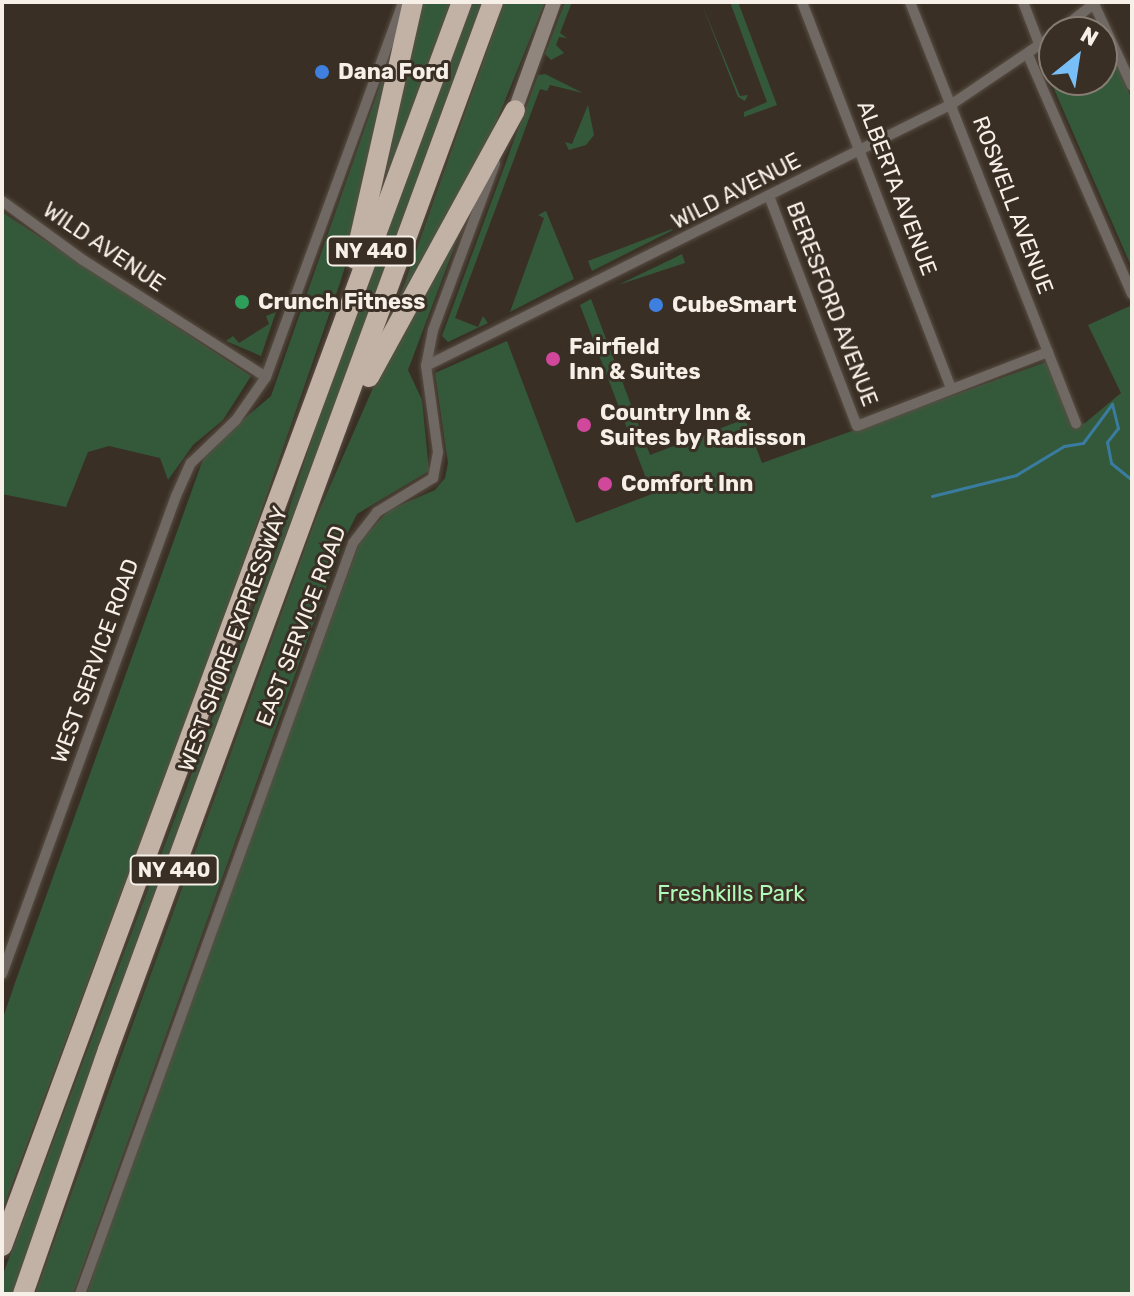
<!DOCTYPE html>
<style>
body{margin:0}
#map{position:relative;width:1134px;height:1296px;overflow:hidden;background:#3a2f24;font-family:Rubik,sans-serif}
div>[style]{position:absolute}
[style*='--x']{left:calc(var(--x)*1px);top:calc(var(--y)*1px);width:calc(var(--w)*1px);rotate:calc(var(--a)*1deg)}
.green>*{inset:0;background:#34593a}
.stream>*{height:3px;margin:-1.5px;padding:0 1.5px;transform-origin:1.5px;border-radius:1.5px;background:#3a7c9f}
.roads{filter:drop-shadow(0 0 2px #584e44) drop-shadow(0 0 2px #584e44)}
.minor>*{height:10px;margin:-5px;padding:0 5px;transform-origin:5px;border-radius:5px;background:#6f6863}
.secondary>*{height:14px;margin:-7px;padding:0 7px;transform-origin:7px;border-radius:7px;background:#90867e}
.motorway>*{height:20px;margin:-10px;padding:0 10px;transform-origin:10px;border-radius:10px;background:#c2b2a6}
.dots>*{width:22px;height:22px;translate:-50% -50%;box-sizing:border-box;border:4px solid #3a2f24;border-radius:50%}
span{translate:-50% -50%;white-space:nowrap;text-align:center;line-height:1.15;-webkit-text-stroke:6px #3a2f24;paint-order:stroke}
.shield-label span{padding:2px 6px;background:#3a2f24;border:2px solid;border-radius:6px;-webkit-text-stroke-width:0}
.shield-label{font-size:20px;color:#f7f0e9;font-weight:700}
.poi-label{font-size:22px;color:#f7f0e9;font-weight:700}
.left{translate:0 -50%;text-align:left}
.street-label{font-size:22px;color:#f7f0e9}
.park-label{font-size:22px;color:#aefab9}
.frame{position:absolute;inset:0;border:4px solid #f7f0e9;pointer-events:none}
.north{position:absolute;left:1038px;top:16px;width:80px;height:80px;box-sizing:border-box;background:#3a2f24;border:2px solid #867c73;border-radius:50%;rotate:30deg;font-size:22px;font-weight:700;line-height:32px;text-align:center;color:#f7f0e9}
.north::after{content:'';display:block;margin:auto;width:28px;height:36px;background:#78bff7;clip-path:polygon(50% 0,100% 100%,50% 72%,0 100%)}
</style>
<div id="map">
<div class="green">
<i style="clip-path:polygon(420px 2px,452px 2px,388px 176px,385px 175px)"></i>
<i style="clip-path:polygon(470px 2px,487px 2px,13px 1294px,2px 1294px,2px 1277px,277px 547px,329px 385px)"></i>
<i style="clip-path:polygon(504px 2px,545px 2px,486px 147px,393px 316px)"></i>
<i style="clip-path:polygon(565px 2px,572px 2px,560px 33px,567px 38px,559px 37px,556px 45px,564px 53px,551px 60px,545px 54px)"></i>
<i style="clip-path:polygon(701px 2px,740px 96px,748px 95px,745px 101px,738px 97px)"></i>
<i style="clip-path:polygon(730px 2px,738px 2px,777px 105px,744px 117px,744px 112px,767px 102px)"></i>
<i style="clip-path:polygon(1097px 20px,1132px 99px,1132px 268px,1044px 66px,1054px 48px,1054px 80px,1102px 80px,1102px 32px,1075px 32px)"></i>
<i style="clip-path:polygon(399px 31px,362px 212px,340px 283px,225px 616px,2px 1211px,2px 1021px,16px 980px,206px 451px,271px 396px)"></i>
<i style="clip-path:polygon(545px 74px,583px 93px,550px 85px,547px 91px,540px 89px,455px 318px,478px 327px,483px 316px,488px 323px,448px 342px,442px 336px,538px 75px)"></i>
<i style="clip-path:polygon(588px 105px,594px 135px,586px 145px,569px 150px,565px 142px,572px 144px)"></i>
<i style="clip-path:polygon(546px 211px,574px 279px,510px 312px,544px 218px,538px 215px)"></i>
<i style="clip-path:polygon(2px 212px,251px 376px,223px 420px,193px 445px,168px 480px,160px 458px,109px 446px,88px 452px,66px 507px,2px 494px)"></i>
<i style="clip-path:polygon(463px 224px,408px 370px,422px 400px,429px 471px,357px 514px,342px 544px,73px 1294px,35px 1294px,316px 518px,380px 372px)"></i>
<i style="clip-path:polygon(672px 229px,673px 230px,592px 271px,588px 261px)"></i>
<i style="clip-path:polygon(682px 254px,685px 263px,618px 285px,672px 259px)"></i>
<i style="clip-path:polygon(591px 299px,650px 455px,745px 419px,762px 463px,1046px 362px,1075px 425px,1085px 423px,1121px 393px,1088px 325px,1132px 305px,1132px 1294px,87px 1294px,116px 1201px,360px 541px,389px 510px,435px 490px,445px 478px,448px 463px,435px 373px,507px 341px,576px 523px,652px 494px,580px 305px)"></i>
<i style="clip-path:polygon(276px 312px,261px 356px,226px 341px,233px 336px,239px 343px,269px 324px,266px 316px)"></i>
</div>
<div class="stream">
<i style="--x:932;--y:496;--w:87;--a:-14"></i>
<i style="--x:1016;--y:475;--w:56;--a:-31.1"></i>
<i style="--x:1064;--y:446;--w:19;--a:-9"></i>
<i style="--x:1083;--y:443;--w:49;--a:-53.4"></i>
<i style="--x:1112;--y:404;--w:25;--a:76"></i>
<i style="--x:1118;--y:428;--w:18;--a:128"></i>
<i style="--x:1107;--y:442;--w:21;--a:79"></i>
<i style="--x:1111;--y:463;--w:27;--a:39"></i>
</div>
<div class="roads">
<div class="minor">
<i style="--x:802;--y:2;--w:415;--a:68.9"></i>
<i style="--x:910;--y:2;--w:453;--a:68.5"></i>
<i style="--x:1023;--y:2;--w:47;--a:68.9"></i>
<i style="--x:1094;--y:4;--w:90;--a:65.1"></i>
<i style="--x:1058;--y:32;--w:48;--a:-38.3"></i>
<i style="--x:1028;--y:55;--w:261;--a:66.5"></i>
<i style="--x:769;--y:196;--w:246;--a:69.1"></i>
<i style="--x:857;--y:426;--w:205;--a:-21.2"></i>
<i style="--x:2;--y:201;--w:100;--a:36.1"></i>
<i style="--x:83;--y:260;--w:217;--a:32.6"></i>
<i style="--x:426;--y:366;--w:588;--a:-26.48"></i>
<i style="--x:952;--y:104;--w:123;--a:-34.1"></i>
<i style="--x:2;--y:974;--w:509;--a:-70"></i>
<i style="--x:176;--y:496;--w:36;--a:-66"></i>
<i style="--x:191;--y:463;--w:62;--a:-43.7"></i>
<i style="--x:236;--y:420;--w:52;--a:-55.1"></i>
<i style="--x:266;--y:377;--w:399;--a:-69.9"></i>
<i style="--x:80;--y:1294;--w:799;--a:-70.02"></i>
<i style="--x:353;--y:543;--w:39;--a:-52"></i>
<i style="--x:377;--y:512;--w:66;--a:-31.3"></i>
<i style="--x:433;--y:478;--w:26;--a:-79"></i>
<i style="--x:438;--y:452;--w:87;--a:-97.9"></i>
<i style="--x:426;--y:366;--w:37;--a:-79"></i>
<i style="--x:433;--y:330;--w:178;--a:-69.6"></i>
</div>
<div class="secondary">
<i style="--x:515;--y:110;--w:115;--a:-70.1"></i>
</div>
<div class="motorway">
<i style="--x:355;--y:259;--w:263;--a:-77.3"></i>
<i style="--x:369;--y:377;--w:304;--a:-61.3"></i>
<i style="--x:2;--y:1246;--w:1326;--a:-69.71"></i>
<i style="--x:23;--y:1294;--w:258;--a:-70.8"></i>
<i style="--x:108;--y:1050;--w:1116;--a:-69.83"></i>
</div>
</div>
<div class="dots">
<i style="left:322px;top:72px;background:#3f7fe0"></i>
<i style="left:242px;top:302px;background:#2e9e5b"></i>
<i style="left:656px;top:305px;background:#3f7fe0"></i>
<i style="left:553px;top:359px;background:#d1479c"></i>
<i style="left:584px;top:425px;background:#d1479c"></i>
<i style="left:605px;top:484px;background:#d1479c"></i>
</div>
<div class="shield-label">
<span style="left:371px;top:251px">NY 440</span>
<span style="left:174px;top:870px">NY 440</span>
</div>
<div class="poi-label">
<span class="left" style="left:338px;top:72px">Dana Ford</span>
<span class="left" style="left:258px;top:302px">Crunch Fitness</span>
<span class="left" style="left:672px;top:305px">CubeSmart</span>
<span class="left" style="left:569px;top:359px">Fairfield<br>Inn &amp; Suites</span>
<span class="left" style="left:600px;top:425px">Country Inn &amp;<br>Suites by Radisson</span>
<span class="left" style="left:621px;top:484px">Comfort Inn</span>
</div>
<div class="street-label">
<span style="left:897px;top:188px;rotate:69deg">ALBERTA AVENUE</span>
<span style="left:736px;top:191px;rotate:-27deg">WILD AVENUE</span>
<span style="left:1013px;top:205px;rotate:69deg">ROSWELL AVENUE</span>
<span style="left:104px;top:247px;rotate:34deg">WILD AVENUE</span>
<span style="left:832px;top:304px;rotate:69deg">BERESFORD AVENUE</span>
<span style="left:301px;top:626px;rotate:-69deg">EAST SERVICE ROAD</span>
<span style="left:233px;top:639px;rotate:-70deg">WEST SHORE EXPRESSWAY</span>
<span style="left:95px;top:661px;rotate:-70deg">WEST SERVICE ROAD</span>
</div>
<div class="park-label">
<span style="left:731px;top:894px">Freshkills Park</span>
</div>
<div class="frame"></div>
<div class="north">N</div>
</div>
